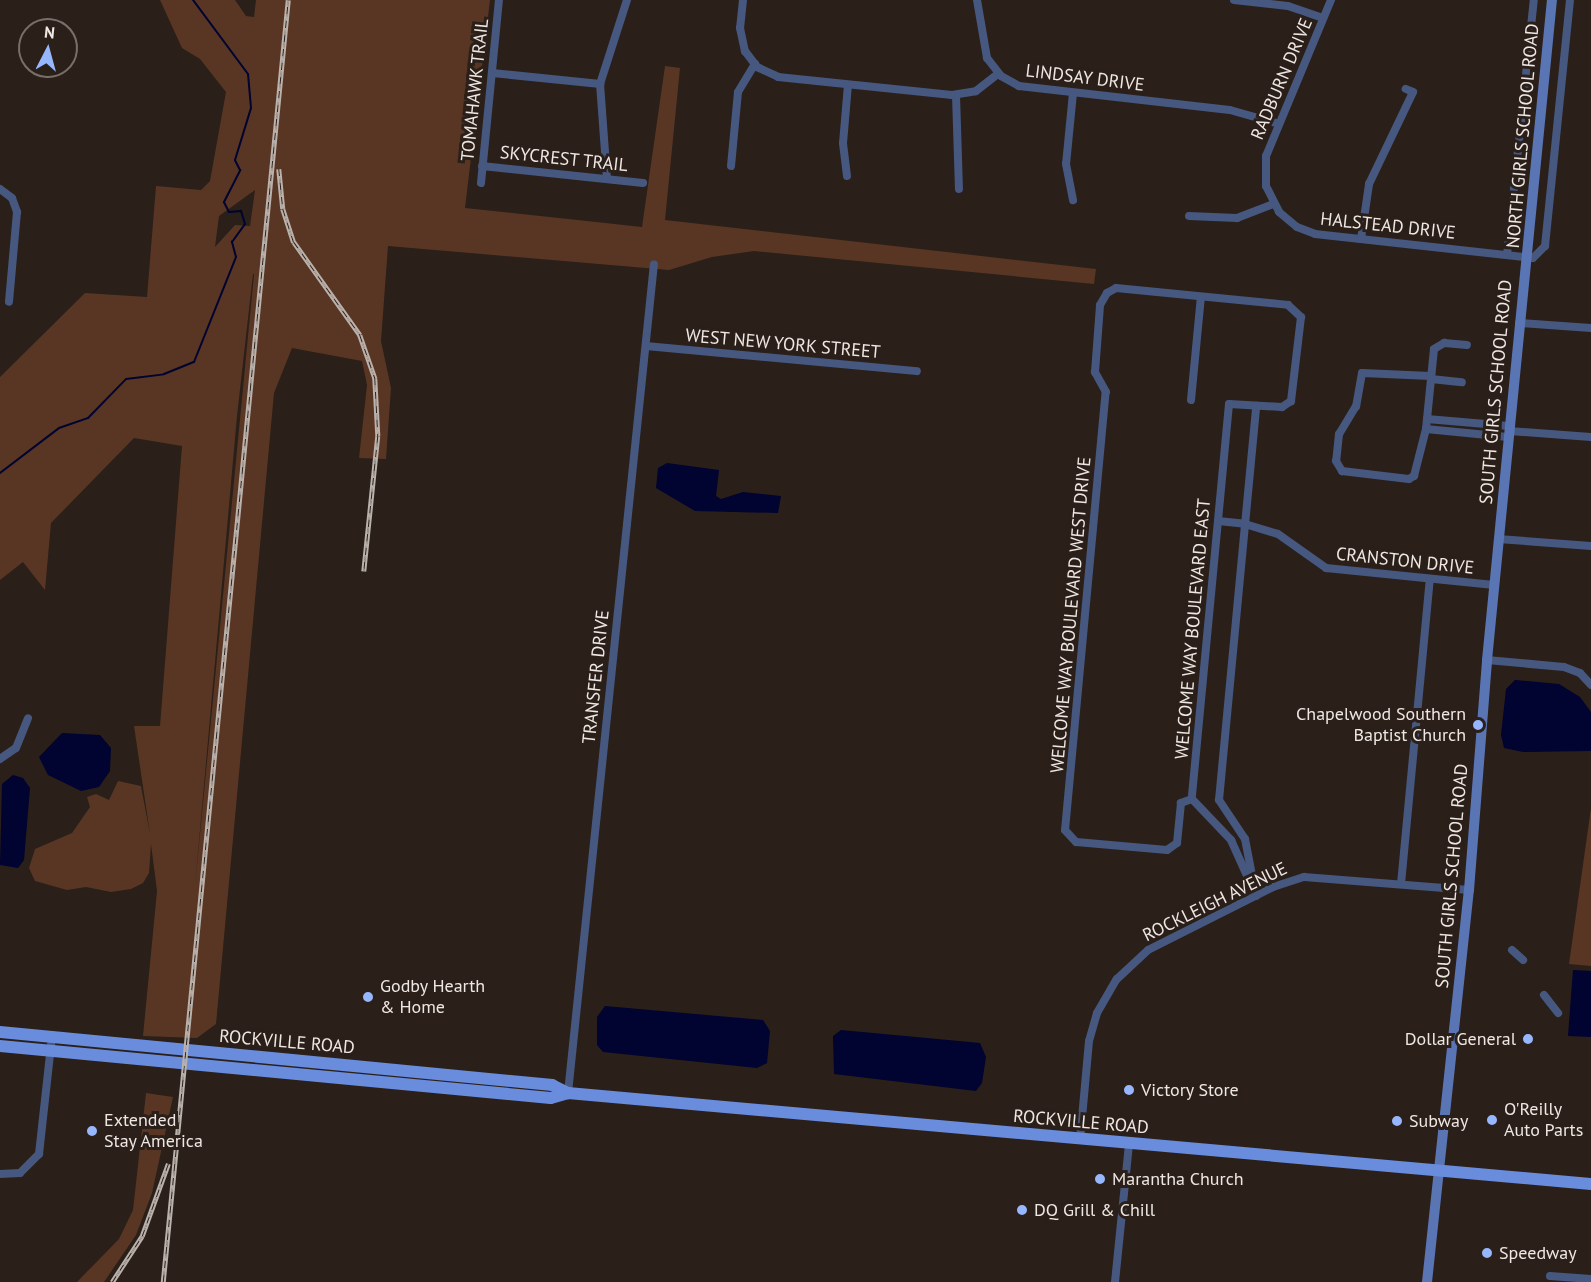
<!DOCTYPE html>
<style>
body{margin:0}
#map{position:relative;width:1591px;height:1282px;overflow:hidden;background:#2a1f19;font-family:"PT Sans",sans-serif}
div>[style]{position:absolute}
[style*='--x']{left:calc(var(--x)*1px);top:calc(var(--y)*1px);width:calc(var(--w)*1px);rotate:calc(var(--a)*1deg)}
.green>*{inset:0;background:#583623}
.water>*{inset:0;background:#010331}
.stream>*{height:2px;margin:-1px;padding:0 1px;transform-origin:1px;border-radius:1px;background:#010331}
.street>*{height:8px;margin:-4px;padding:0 4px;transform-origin:4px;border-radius:4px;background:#46587f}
.secondary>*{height:10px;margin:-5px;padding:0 5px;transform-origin:5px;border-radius:5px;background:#5a75b4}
.primary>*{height:12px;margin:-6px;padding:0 6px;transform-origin:6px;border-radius:6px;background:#698cdd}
.rail>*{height:4.5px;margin-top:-2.25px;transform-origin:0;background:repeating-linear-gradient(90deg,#2a1f19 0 7px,#bab2ad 0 14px);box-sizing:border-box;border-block:2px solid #bab2ad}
.dots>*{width:16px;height:16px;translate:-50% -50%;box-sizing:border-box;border:3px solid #2a1f19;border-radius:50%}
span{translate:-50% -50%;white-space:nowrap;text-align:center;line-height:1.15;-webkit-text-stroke:6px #2a1f19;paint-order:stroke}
.street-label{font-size:18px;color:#efe7e3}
.poi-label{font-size:18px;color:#efe7e3}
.right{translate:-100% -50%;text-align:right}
.left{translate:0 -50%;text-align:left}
.north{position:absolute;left:18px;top:18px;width:60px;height:60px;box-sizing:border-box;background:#2a1f19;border:2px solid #796f6a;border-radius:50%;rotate:6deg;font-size:16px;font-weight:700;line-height:24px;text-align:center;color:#efe7e3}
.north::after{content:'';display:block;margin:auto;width:21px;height:27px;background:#96b6fd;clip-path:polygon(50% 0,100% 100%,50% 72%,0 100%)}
</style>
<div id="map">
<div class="green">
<i style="clip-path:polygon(evenodd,160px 0,235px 0,246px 16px,254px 17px,256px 0,490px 0,465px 208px,642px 227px,665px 66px,680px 68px,665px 220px,1096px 269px,1094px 284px,754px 251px,712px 257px,669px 270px,388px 246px,381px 341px,391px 388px,386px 459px,359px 458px,367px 385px,362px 361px,292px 348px,274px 393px,216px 1024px,197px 1038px,143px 1036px,157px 891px,151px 844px,149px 873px,143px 883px,131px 889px,111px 892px,86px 887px,67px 890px,35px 881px,29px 868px,35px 849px,72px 833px,90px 807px,87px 797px,96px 794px,109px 800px,118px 781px,141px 786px,150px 834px,134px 726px,160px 726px,182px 446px,134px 438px,51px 523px,45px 590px,23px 562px,0 580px,0 377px,85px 293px,147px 297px,156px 186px,201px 190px,210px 181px,226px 92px,200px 59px,182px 48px,160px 0,255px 190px,250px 226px,235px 225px,215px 247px,219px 216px,255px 190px,160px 0,253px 274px,254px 274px,195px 886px,237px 416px,253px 274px)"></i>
<i style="clip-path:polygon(1591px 808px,1591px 966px,1569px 964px)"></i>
<i style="clip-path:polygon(146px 1093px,173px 1097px,152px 1193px,136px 1235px,104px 1282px,77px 1282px,119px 1239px,133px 1210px)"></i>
</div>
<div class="water">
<i style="clip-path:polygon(667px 463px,719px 470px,716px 496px,721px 499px,743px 492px,781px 496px,778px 513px,695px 511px,656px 488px,658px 468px)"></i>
<i style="clip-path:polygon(1515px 680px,1559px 684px,1580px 697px,1591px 712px,1591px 751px,1523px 752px,1504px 748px,1501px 735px,1506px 689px)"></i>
<i style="clip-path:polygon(62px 733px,100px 735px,111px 748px,110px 771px,99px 787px,81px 791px,48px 775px,39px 757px)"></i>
<i style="clip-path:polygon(13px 775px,23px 778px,30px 788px,24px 860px,18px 868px,0 865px,2px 784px)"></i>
<i style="clip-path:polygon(1573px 970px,1591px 971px,1591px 1037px,1568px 1036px)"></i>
<i style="clip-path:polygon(605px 1006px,763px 1020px,770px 1031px,767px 1063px,757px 1068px,603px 1052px,597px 1045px,597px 1017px)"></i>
<i style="clip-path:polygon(841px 1030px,980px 1043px,986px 1057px,982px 1083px,976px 1091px,834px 1074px,833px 1036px)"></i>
</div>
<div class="stream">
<i style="--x:0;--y:473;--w:74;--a:-37.3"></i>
<i style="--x:59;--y:428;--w:31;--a:-19"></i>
<i style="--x:88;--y:418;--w:54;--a:-45.7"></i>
<i style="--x:126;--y:379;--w:38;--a:-7"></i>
<i style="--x:164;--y:374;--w:32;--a:-22"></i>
<i style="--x:194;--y:362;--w:113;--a:-68.2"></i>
<i style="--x:236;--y:257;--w:16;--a:-105"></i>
<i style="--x:232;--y:242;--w:22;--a:-54"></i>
<i style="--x:245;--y:224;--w:14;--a:-107"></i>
<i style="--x:241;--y:211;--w:12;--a:175"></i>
<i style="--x:229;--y:212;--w:11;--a:-117"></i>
<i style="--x:224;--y:202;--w:36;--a:-63"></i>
<i style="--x:240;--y:170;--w:11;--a:-117"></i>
<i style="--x:235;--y:160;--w:54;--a:-72.9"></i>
<i style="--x:251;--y:108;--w:34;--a:-95"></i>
<i style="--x:248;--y:74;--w:92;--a:-126.6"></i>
</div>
<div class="street">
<i style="--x:743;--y:0;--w:28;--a:96"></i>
<i style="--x:740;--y:28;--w:24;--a:78"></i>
<i style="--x:745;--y:51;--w:20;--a:53"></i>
<i style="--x:757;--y:67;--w:23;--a:25"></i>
<i style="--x:778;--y:77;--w:175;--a:5.9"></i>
<i style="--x:952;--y:95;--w:24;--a:-9"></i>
<i style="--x:976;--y:91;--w:28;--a:-38"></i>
<i style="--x:977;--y:0;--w:59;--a:80.2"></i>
<i style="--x:987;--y:58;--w:23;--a:52"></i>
<i style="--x:1001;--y:76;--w:21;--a:29"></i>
<i style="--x:1019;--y:86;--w:212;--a:6.5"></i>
<i style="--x:1230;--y:110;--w:51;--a:15.9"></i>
<i style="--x:1234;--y:0;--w:54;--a:6.3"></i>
<i style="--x:1288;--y:6;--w:37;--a:19"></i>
<i style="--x:1331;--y:0;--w:169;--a:112.6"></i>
<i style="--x:1266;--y:156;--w:30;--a:90"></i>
<i style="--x:1266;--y:186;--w:29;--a:63"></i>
<i style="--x:1279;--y:212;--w:23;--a:40"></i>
<i style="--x:1297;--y:227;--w:19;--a:21"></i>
<i style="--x:1315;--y:234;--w:219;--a:6.3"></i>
<i style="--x:1533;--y:258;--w:17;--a:-45"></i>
<i style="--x:1545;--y:246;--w:247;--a:-84.2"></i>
<i style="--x:492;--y:73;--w:109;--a:5.8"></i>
<i style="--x:1073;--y:93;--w:71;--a:95.6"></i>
<i style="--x:1066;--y:164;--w:37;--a:79"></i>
<i style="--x:956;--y:95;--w:94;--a:88.2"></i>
<i style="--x:482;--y:166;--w:162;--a:6"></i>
<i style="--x:731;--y:166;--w:74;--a:-84.6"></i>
<i style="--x:738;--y:92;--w:33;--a:-59"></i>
<i style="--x:847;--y:176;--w:33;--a:-97"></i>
<i style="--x:843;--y:143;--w:58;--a:-85.1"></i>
<i style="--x:607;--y:179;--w:95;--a:-94.2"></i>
<i style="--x:600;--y:84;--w:88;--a:-72.2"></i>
<i style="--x:481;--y:183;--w:184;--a:-84.4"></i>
<i style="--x:0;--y:189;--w:15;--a:37"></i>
<i style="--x:12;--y:198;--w:15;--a:70"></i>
<i style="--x:17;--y:212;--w:90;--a:95.1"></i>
<i style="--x:1189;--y:216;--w:48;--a:2.4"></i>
<i style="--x:1237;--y:218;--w:39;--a:-21"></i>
<i style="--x:1361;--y:239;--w:56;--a:-81.7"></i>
<i style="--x:1369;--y:184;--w:102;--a:-64.4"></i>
<i style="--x:1413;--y:92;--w:8;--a:-157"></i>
<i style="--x:1507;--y:255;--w:256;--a:-84"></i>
<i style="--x:1116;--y:288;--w:173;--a:5.6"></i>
<i style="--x:1288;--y:305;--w:18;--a:43"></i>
<i style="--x:1301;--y:317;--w:85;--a:96.8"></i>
<i style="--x:1291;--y:401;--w:11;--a:146"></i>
<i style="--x:1282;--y:407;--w:53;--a:-176.8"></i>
<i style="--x:1229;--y:404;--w:397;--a:95.4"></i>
<i style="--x:1192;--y:799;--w:12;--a:160"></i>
<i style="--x:1181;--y:803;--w:40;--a:95.7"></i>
<i style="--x:1177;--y:843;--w:12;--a:145"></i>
<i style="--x:1167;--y:850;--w:91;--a:-175"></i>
<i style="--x:1076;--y:842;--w:16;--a:-133"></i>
<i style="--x:1065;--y:830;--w:440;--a:-84.7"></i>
<i style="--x:1106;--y:392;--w:23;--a:-119"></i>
<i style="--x:1095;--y:372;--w:67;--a:-85.7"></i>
<i style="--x:1100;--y:305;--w:14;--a:-60"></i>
<i style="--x:1107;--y:293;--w:10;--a:-29"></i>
<i style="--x:1519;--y:323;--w:72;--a:4"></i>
<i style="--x:646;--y:346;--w:272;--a:5.3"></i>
<i style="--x:1431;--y:376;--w:69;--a:-177.5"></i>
<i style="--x:1362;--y:373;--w:34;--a:100"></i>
<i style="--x:1356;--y:406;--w:33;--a:121"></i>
<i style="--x:1339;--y:434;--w:27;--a:96"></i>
<i style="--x:1336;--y:461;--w:12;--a:59"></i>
<i style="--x:1342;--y:471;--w:67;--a:6.8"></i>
<i style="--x:1409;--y:479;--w:6;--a:-31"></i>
<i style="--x:1414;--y:476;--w:49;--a:-75.7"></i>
<i style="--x:1426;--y:429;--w:80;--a:-84.3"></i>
<i style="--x:1434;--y:349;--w:12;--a:-31"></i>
<i style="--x:1444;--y:343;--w:23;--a:5"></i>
<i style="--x:1431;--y:379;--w:31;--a:6"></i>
<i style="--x:1191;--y:400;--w:103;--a:-84.5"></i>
<i style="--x:1427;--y:419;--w:82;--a:4.9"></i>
<i style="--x:1426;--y:429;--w:82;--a:5.6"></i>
<i style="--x:1509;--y:431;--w:82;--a:4.2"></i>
<i style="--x:1218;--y:521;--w:27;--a:6"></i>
<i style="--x:1245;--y:524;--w:34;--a:17"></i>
<i style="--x:1278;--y:534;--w:59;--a:35.3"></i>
<i style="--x:1326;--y:568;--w:169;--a:5.8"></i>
<i style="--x:1498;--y:539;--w:93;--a:4.3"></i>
<i style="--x:1487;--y:660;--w:77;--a:5.2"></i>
<i style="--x:1564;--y:667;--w:17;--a:21"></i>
<i style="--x:1580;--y:673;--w:16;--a:47"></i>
<i style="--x:0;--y:759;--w:19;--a:-35"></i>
<i style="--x:16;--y:748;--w:32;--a:-68"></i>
<i style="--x:1192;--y:799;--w:57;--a:46.4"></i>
<i style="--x:1231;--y:840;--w:61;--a:65.9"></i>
<i style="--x:1401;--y:884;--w:306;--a:-84.6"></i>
<i style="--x:1256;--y:896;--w:58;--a:-100.9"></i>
<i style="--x:1245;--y:839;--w:47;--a:-123.7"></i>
<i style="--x:1219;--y:800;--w:396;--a:-84.6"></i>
<i style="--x:1512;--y:950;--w:15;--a:42"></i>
<i style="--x:1544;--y:995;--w:23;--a:52"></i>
<i style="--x:568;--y:1093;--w:833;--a:-84.08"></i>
<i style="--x:1080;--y:1140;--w:99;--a:-84.8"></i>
<i style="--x:1089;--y:1041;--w:29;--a:-74"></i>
<i style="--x:1097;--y:1013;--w:39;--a:-60"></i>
<i style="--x:1117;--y:979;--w:42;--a:-43.1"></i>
<i style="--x:1148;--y:950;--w:140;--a:-26.7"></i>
<i style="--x:1273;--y:887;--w:33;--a:-18"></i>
<i style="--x:1304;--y:877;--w:166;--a:4.5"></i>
<i style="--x:0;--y:1174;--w:20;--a:-3"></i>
<i style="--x:20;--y:1173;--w:27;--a:-45"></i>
<i style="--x:39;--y:1154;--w:118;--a:-83.7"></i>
<i style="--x:1550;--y:1276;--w:41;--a:4.2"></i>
<i style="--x:1115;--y:1282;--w:139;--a:-84.2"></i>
</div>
<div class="secondary">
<i style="--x:1427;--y:1282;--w:394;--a:-83.9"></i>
<i style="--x:1469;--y:890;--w:231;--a:-85.5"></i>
<i style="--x:1487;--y:660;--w:663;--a:-84.38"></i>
</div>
<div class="primary">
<i style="--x:0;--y:1032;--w:555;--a:5.48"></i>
<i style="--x:552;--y:1085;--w:18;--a:27"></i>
<i style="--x:0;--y:1046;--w:553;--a:5.39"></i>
<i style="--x:551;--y:1098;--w:18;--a:-16"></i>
<i style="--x:568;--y:1093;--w:1027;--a:5.08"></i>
</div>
<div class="rail">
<i style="--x:279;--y:169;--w:40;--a:84.3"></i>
<i style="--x:283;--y:209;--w:35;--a:72"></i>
<i style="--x:294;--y:242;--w:114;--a:54.6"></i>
<i style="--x:360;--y:335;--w:46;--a:70.8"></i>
<i style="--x:375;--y:378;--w:58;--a:87"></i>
<i style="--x:378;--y:436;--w:136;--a:95.9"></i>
<i style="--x:112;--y:1282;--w:55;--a:-56.9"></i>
<i style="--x:142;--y:1236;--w:77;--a:-70.1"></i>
<i style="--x:163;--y:1282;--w:1288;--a:-84.43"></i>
</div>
<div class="dots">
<i style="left:1478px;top:725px;background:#96b6fd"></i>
<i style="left:368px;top:997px;background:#96b6fd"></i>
<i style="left:1528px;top:1039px;background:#96b6fd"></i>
<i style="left:1129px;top:1090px;background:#96b6fd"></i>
<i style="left:1492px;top:1120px;background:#96b6fd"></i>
<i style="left:1397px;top:1121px;background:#96b6fd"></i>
<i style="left:92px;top:1131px;background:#96b6fd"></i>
<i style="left:1100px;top:1179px;background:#96b6fd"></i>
<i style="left:1022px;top:1210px;background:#96b6fd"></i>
<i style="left:1487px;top:1253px;background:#96b6fd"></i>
</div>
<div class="street-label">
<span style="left:1085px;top:78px;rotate:7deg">LINDSAY DRIVE</span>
<span style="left:1282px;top:79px;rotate:-67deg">RADBURN DRIVE</span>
<span style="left:475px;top:90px;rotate:-84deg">TOMAHAWK TRAIL</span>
<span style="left:1523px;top:136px;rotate:-85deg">NORTH GIRLS SCHOOL ROAD</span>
<span style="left:564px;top:159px;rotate:6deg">SKYCREST TRAIL</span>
<span style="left:1388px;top:226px;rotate:6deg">HALSTEAD DRIVE</span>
<span style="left:783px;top:344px;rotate:5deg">WEST NEW YORK STREET</span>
<span style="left:1496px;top:392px;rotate:-85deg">SOUTH GIRLS SCHOOL ROAD</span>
<span style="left:1405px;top:561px;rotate:6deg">CRANSTON DRIVE</span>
<span style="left:1071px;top:615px;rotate:-85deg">WELCOME WAY BOULEVARD WEST DRIVE</span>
<span style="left:1193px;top:629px;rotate:-85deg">WELCOME WAY BOULEVARD EAST</span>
<span style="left:596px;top:677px;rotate:-84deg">TRANSFER DRIVE</span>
<span style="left:1452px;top:876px;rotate:-85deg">SOUTH GIRLS SCHOOL ROAD</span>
<span style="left:1215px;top:902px;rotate:-26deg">ROCKLEIGH AVENUE</span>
<span style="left:287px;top:1042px;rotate:5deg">ROCKVILLE ROAD</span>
<span style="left:1081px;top:1122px;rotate:5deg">ROCKVILLE ROAD</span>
</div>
<div class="poi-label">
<span class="right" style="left:1466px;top:725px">Chapelwood Southern<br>Baptist Church</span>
<span class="left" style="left:380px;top:997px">Godby Hearth<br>&amp; Home</span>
<span class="right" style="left:1516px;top:1039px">Dollar General</span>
<span class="left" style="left:1141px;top:1090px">Victory Store</span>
<span class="left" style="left:1504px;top:1120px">O'Reilly<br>Auto Parts</span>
<span class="left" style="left:104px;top:1131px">Extended<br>Stay America</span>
<span class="left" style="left:1409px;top:1121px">Subway</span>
<span class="left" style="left:1112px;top:1179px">Marantha Church</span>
<span class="left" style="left:1034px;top:1210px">DQ Grill &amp; Chill</span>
<span class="left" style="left:1499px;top:1253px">Speedway</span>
</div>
<div class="north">N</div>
</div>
